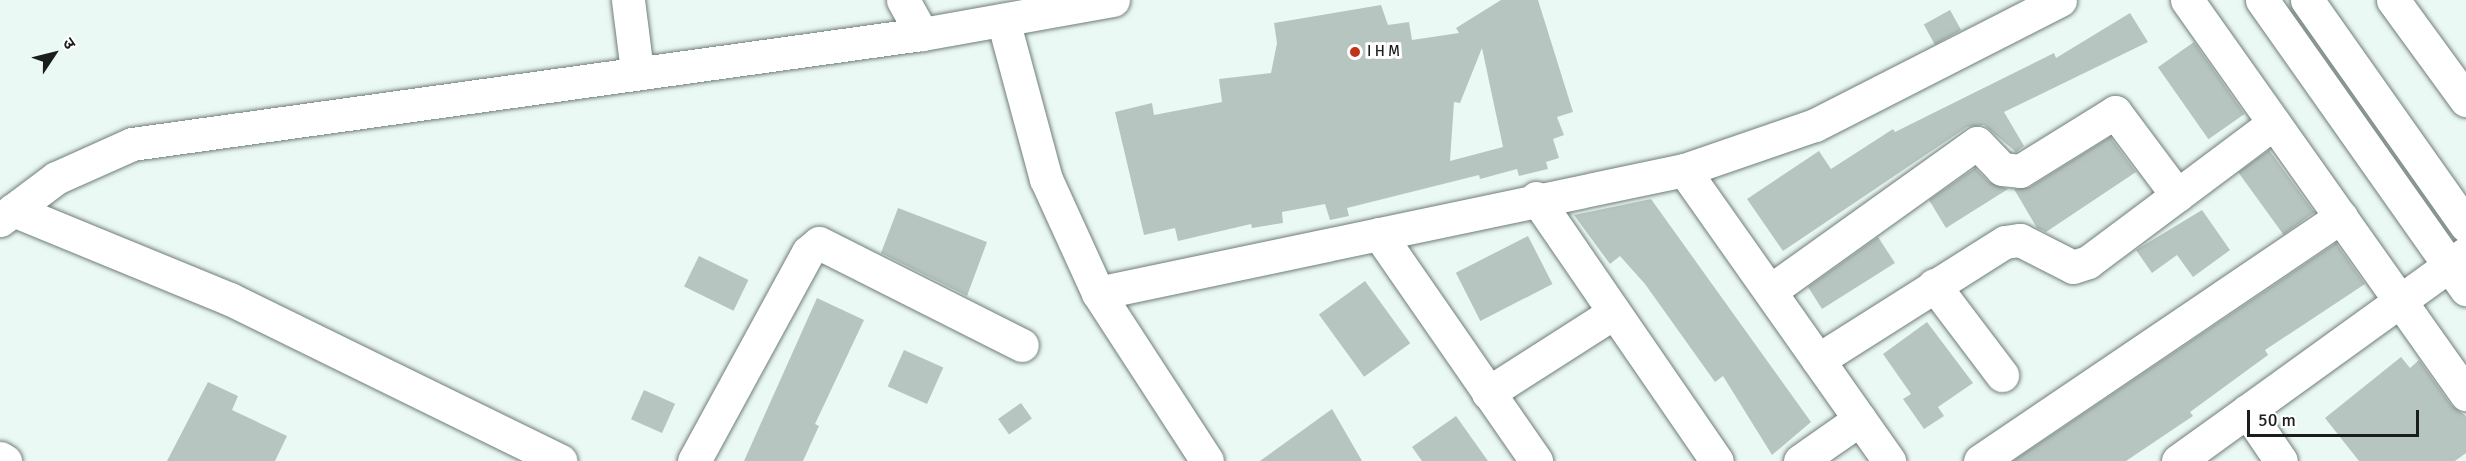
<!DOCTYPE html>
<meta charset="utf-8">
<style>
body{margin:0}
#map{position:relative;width:2466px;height:461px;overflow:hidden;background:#ebf9f4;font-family:Signika,"Noto Sans Devanagari",sans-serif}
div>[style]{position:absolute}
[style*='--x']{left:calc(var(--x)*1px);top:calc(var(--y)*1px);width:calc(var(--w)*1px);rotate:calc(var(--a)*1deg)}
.building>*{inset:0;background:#b7c5c0;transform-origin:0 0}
.roads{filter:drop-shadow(0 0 2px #707d79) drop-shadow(0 0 2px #707d79)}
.minor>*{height:33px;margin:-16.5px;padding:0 16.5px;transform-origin:16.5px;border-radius:16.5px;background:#fff}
.major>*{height:33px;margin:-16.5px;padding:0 16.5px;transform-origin:16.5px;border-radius:16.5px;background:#fff}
.dots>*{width:16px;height:16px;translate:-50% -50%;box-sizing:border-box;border:3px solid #fff;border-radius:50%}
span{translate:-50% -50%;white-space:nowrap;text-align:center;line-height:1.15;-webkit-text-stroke:6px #fff;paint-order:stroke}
.poi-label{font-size:15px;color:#191e1c}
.left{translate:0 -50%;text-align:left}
.north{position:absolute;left:24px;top:24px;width:60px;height:60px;-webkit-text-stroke:4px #fff;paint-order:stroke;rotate:55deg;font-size:16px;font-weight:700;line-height:24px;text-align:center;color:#191e1c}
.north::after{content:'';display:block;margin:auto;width:21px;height:27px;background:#191e1c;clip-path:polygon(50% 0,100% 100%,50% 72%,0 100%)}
.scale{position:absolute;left:2247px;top:410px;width:172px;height:27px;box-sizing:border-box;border:3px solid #191e1c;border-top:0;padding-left:8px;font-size:18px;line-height:21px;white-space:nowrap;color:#191e1c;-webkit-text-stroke:4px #fff;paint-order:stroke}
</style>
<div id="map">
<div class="building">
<i style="clip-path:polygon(evenodd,1501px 0,1538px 0,1573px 112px,1557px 117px,1564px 135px,1553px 139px,1559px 158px,1546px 162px,1548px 169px,1519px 176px,1517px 169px,1480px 179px,1479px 175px,1347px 208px,1349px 216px,1330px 220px,1325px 204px,1282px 212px,1283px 223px,1252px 228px,1251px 224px,1178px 241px,1175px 228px,1144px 235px,1115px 112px,1152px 103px,1154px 115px,1222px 102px,1219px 79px,1271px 73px,1277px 43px,1274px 23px,1381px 5px,1388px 25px,1409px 22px,1412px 40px,1459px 33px,1456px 28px,1501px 0,1482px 48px,1503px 147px,1450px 161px,1454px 102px,1460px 103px,1482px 48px)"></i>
<i style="left:1950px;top:10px;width:23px;height:30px;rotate:61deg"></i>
<i style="clip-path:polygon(2130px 13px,2148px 42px,2004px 112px,2024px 146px,2016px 152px,1984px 125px,1967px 127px,1783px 251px,1747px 199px,1819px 151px,1831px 169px,1893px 129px,1895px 132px,2054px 53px,2056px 58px)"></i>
<i style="left:2194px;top:42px;width:88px;height:44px;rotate:55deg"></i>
<i style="clip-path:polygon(2110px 137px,2136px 172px,2046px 232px,2037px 228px,2014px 189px,2030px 187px)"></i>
<i style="left:2269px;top:150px;width:77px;height:38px;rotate:54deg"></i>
<i style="clip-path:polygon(1975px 168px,1989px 182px,2008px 189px,1946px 228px,1929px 200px)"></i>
<i style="clip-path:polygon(1651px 199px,1811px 422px,1772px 455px,1723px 376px,1715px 382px,1645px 284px,1620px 256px,1610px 264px,1574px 215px)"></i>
<i style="clip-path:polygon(898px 208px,987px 242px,967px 296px,881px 253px)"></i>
<i style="clip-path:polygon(2202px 210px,2230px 250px,2193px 277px,2177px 255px,2152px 273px,2136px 250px)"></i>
<i style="left:1528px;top:236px;width:54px;height:81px;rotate:63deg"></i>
<i style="clip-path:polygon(1878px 237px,1895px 263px,1822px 309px,1808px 287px)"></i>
<i style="clip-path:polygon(2336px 243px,2365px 284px,2265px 350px,2268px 355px,2190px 412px,2193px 416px,2126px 461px,2013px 461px)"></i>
<i style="left:699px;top:256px;width:55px;height:34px;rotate:26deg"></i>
<i style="left:1365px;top:281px;width:77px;height:57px;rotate:54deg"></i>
<i style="clip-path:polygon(817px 298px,864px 320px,815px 424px,819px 426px,803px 461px,744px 461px)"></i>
<i style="clip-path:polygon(1927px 322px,1973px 383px,1938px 407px,1944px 416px,1924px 429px,1903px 399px,1911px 394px,1883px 354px)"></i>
<i style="left:904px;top:350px;width:43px;height:40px;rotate:24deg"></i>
<i style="clip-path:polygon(2401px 357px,2410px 368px,2419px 360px,2451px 405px,2466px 416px,2466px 453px,2455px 461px,2359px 461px,2325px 418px)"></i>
<i style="clip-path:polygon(208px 382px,238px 396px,232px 410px,287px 436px,275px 461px,167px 461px)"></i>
<i style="left:644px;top:390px;width:34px;height:32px;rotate:24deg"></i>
<i style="left:1021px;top:403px;width:19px;height:28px;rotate:55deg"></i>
<i style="clip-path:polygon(1332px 409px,1362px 461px,1260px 461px)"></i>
<i style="clip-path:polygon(1456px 416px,1488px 461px,1422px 461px,1412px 447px)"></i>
</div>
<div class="roads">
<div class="minor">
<i style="--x:628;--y:0;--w:72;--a:82.8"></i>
<i style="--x:903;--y:0;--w:39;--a:61"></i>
<i style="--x:2187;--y:0;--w:483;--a:54.7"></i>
<i style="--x:2393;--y:0;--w:124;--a:53.9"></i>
<i style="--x:1003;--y:20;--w:165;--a:74.9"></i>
<i style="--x:1046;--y:179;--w:125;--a:65.5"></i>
<i style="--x:1098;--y:293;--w:200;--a:57"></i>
<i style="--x:1684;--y:170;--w:356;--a:54.8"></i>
<i style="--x:1536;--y:198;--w:319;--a:55.5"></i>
<i style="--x:13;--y:210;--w:235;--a:22.3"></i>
<i style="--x:230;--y:299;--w:368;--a:26.1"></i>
<i style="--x:0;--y:220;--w:70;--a:-36.9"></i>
<i style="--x:56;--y:178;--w:83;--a:-24.1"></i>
<i style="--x:132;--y:144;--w:798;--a:-7.93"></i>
<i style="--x:922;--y:34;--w:194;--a:-10.1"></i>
<i style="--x:1379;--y:234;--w:276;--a:55.3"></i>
<i style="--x:1934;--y:285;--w:113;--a:52.9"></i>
<i style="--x:1770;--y:291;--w:254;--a:-35.6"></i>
<i style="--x:1977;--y:143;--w:36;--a:46"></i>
<i style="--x:2002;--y:169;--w:18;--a:6"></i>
<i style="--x:2020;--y:171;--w:112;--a:-31.8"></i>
<i style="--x:2115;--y:112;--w:104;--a:53.2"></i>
<i style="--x:1098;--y:293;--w:599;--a:-11.85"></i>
<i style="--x:1684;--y:170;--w:139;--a:-19"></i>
<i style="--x:1815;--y:125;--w:275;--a:-27"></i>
<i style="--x:1818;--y:360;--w:221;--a:-32.3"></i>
<i style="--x:2005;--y:242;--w:15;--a:-8"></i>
<i style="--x:2020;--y:240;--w:59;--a:27"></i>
<i style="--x:2073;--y:267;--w:16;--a:-18"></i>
<i style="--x:2088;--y:262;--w:232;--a:-36.8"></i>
<i style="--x:1488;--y:393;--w:148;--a:-32.6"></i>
<i style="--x:2247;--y:411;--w:60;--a:55.8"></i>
<i style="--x:0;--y:458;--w:6;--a:31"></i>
<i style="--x:694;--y:461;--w:238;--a:-61.4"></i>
<i style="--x:808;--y:252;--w:14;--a:-39"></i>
<i style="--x:819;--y:243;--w:227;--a:26.7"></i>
<i style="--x:1800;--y:461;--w:73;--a:-35"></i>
<i style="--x:1980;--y:461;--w:436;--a:-34.1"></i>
<i style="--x:2178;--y:461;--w:355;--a:-35.8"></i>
</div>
<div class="major">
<i style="--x:2262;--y:0;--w:354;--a:54.8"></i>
<i style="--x:2307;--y:0;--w:276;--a:54.8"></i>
</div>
</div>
<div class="dots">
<i style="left:1355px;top:52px;background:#c0351a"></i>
</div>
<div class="poi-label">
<span class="left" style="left:1367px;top:52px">I H M</span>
</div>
<div class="north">उ</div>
<div class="scale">50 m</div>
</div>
